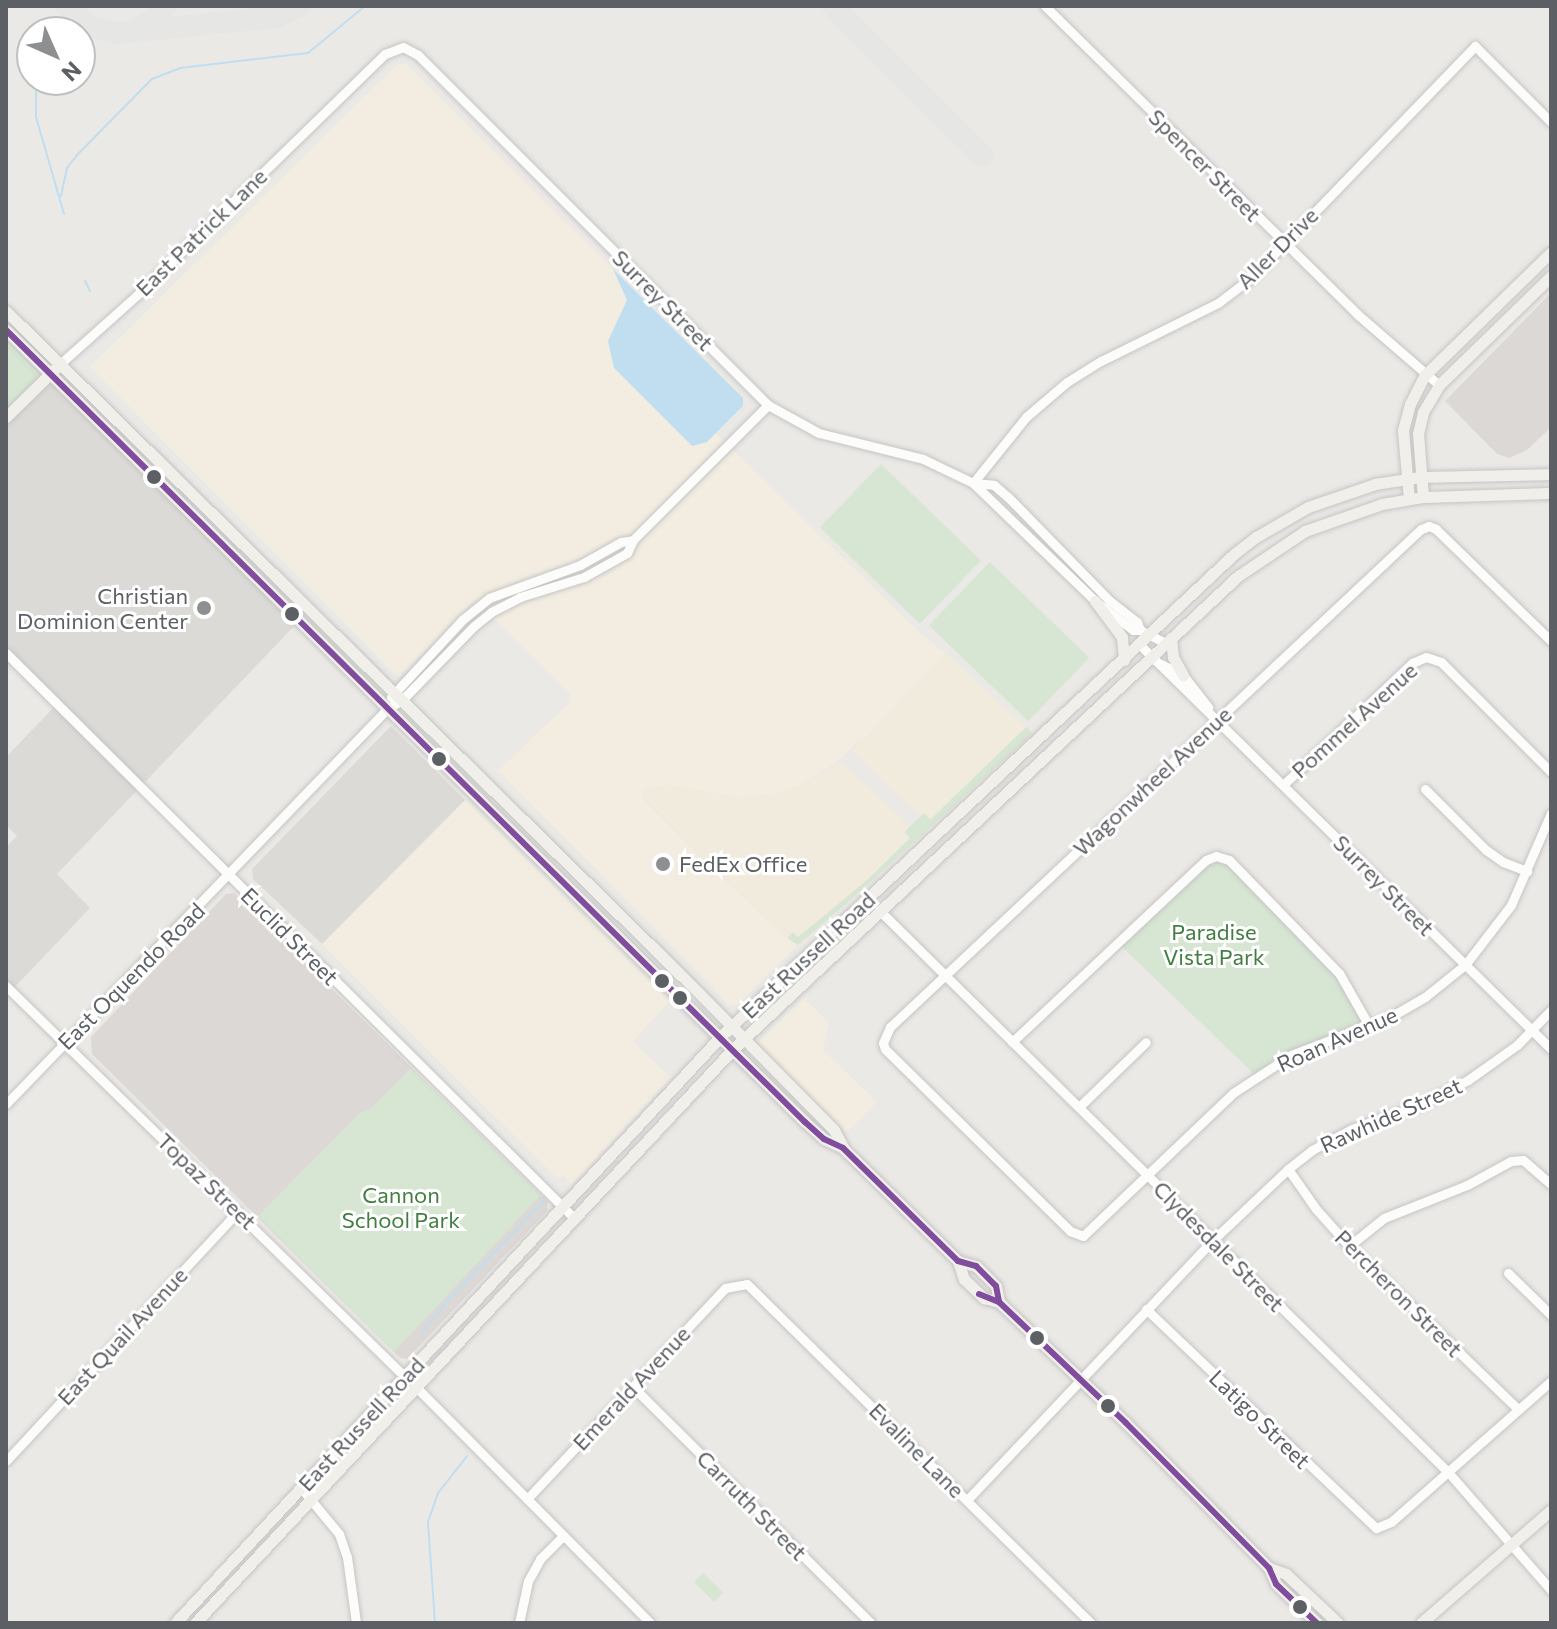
<!DOCTYPE html>
<style>
body{margin:0}
#map{position:relative;width:1557px;height:1629px;overflow:hidden;background:#ebe9e6;font-family:Commissioner,sans-serif}
div>[style]{position:absolute}
[style*='--x']{left:calc(var(--x)*1px);top:calc(var(--y)*1px);width:calc(var(--w)*1px);rotate:calc(var(--a)*1deg)}
.commercial>*{inset:0;background:#f3ede1}
.industrial>*{inset:0;background:#dcdad7}
.education>*{inset:0;background:#dbd8d5}
.green>*{inset:0;background:#d7e5d3;transform-origin:0 0}
.sand>*{inset:0;background:#f0ebdd}
.water>*{inset:0;background:#c0def0}
.stream>*{height:2px;margin:-1px;padding:0 1px;transform-origin:1px;border-radius:1px;background:#c0def0}
.taxiway>*{height:22px;margin:-11px;padding:0 11px;transform-origin:11px;border-radius:11px;background:#e6e6e4}
.roads{filter:drop-shadow(0 0 2px #c5c5c5) drop-shadow(0 0 2px #c5c5c5)}
.minor>*{height:9px;margin:-4.5px;padding:0 4.5px;transform-origin:4.5px;border-radius:4.5px;background:#fcfcfb}
.major>*{height:11px;margin:-5.5px;padding:0 5.5px;transform-origin:5.5px;border-radius:5.5px;background:#f1efe9}
.bus-1>*{height:6px;margin:-3px;padding:0 3px;transform-origin:3px;border-radius:3px;background:#804c9e}
.dots>*{width:22px;height:22px;translate:-50% -50%;box-sizing:border-box;border:4px solid #fff;border-radius:50%}
span{translate:-50% -50%;white-space:nowrap;text-align:center;line-height:1.15;-webkit-text-stroke:6px #fff;paint-order:stroke}
.street-label{font-size:22px;color:#5c5f63}
.poi-label{font-size:22px;color:#5c5f63}
.right{translate:-100% -50%;text-align:right}
.left{translate:0 -50%;text-align:left}
.park-label{font-size:22px;color:#417e40}
.frame{position:absolute;inset:0;border:8px solid #5c5f63;pointer-events:none}
.north{position:absolute;left:16px;top:16px;width:80px;height:80px;box-sizing:border-box;background:#fff;border:2px solid #bebfc1;border-radius:50%;rotate:135deg;font-size:22px;font-weight:700;line-height:32px;text-align:center;color:#5c5f63}
.north::after{content:'';display:block;margin:auto;width:28px;height:36px;background:#8e8f91;clip-path:polygon(50% 0,100% 100%,50% 72%,0 100%)}
</style>
<div id="map">
<div class="commercial">
<i style="clip-path:polygon(398px 64px,406px 64px,743px 398px,743px 406px,716px 434px,920px 633px,945px 653px,862px 741px,860px 739px,836px 763px,798px 786px,768px 795px,737px 797px,667px 785px,644px 790px,643px 800px,772px 926px,798px 945px,736px 1005px,728px 1005px,708px 981px,498px 771px,570px 702px,570px 693px,475px 600px,398px 677px,90px 367px)"></i>
<i style="clip-path:polygon(465px 800px,670px 1001px,633px 1041px,671px 1078px,572px 1184px,563px 1175px,558px 1179px,322px 944px)"></i>
<i style="clip-path:polygon(804px 998px,829px 1023px,823px 1050px,877px 1102px,847px 1132px,758px 1043px)"></i>
</div>
<div class="industrial">
<i style="clip-path:polygon(49px 375px,299px 621px,57px 874px,90px 908px,11px 991px,6px 986px,6px 847px,17px 836px,6px 825px,6px 757px,57px 704px,6px 653px,6px 417px)"></i>
<i style="clip-path:polygon(391px 726px,465px 800px,322px 944px,253px 879px,252px 869px)"></i>
</div>
<div class="education">
<i style="clip-path:polygon(1551px 293px,1551px 427px,1527px 450px,1509px 458px,1497px 454px,1445px 401px)"></i>
<i style="clip-path:polygon(234px 893px,548px 1202px,547px 1211px,407px 1359px,400px 1358px,92px 1054px,91px 1037px,226px 894px)"></i>
</div>
<div class="green">
<i style="clip-path:polygon(6px 335px,49px 375px,6px 417px)"></i>
<i style="left:881px;top:464px;width:139px;height:88px;rotate:44deg"></i>
<i style="left:990px;top:562px;width:138px;height:88px;rotate:44deg"></i>
<i style="clip-path:polygon(1026px 727px,1033px 733px,862px 890px,798px 945px,787px 938px,793px 932px,798px 937px,868px 879px,909px 838px,904px 832px,924px 813px,931px 819px)"></i>
<i style="clip-path:polygon(1221px 857px,1323px 958px,1350px 993px,1363px 1025px,1256px 1076px,1117px 942px,1208px 858px)"></i>
<i style="clip-path:polygon(411px 1068px,541px 1195px,394px 1352px,258px 1216px,361px 1112px,370px 1109px)"></i>
<i style="left:703px;top:1573px;width:28px;height:13px;rotate:44deg"></i>
</div>
<div class="sand">
<i style="clip-path:polygon(945px 653px,1026px 727px,930px 819px,924px 813px,920px 817px,853px 751px,860px 739px,863px 741px)"></i>
<i style="clip-path:polygon(842px 762px,910px 826px,905px 832px,910px 838px,868px 879px,798px 937px,793px 932px,787px 938px,772px 926px,641px 795px,644px 790px,667px 785px,737px 797px,768px 795px,798px 786px)"></i>
</div>
<div class="water">
<i style="clip-path:polygon(613px 269px,743px 398px,743px 406px,707px 442px,692px 446px,614px 368px,608px 341px,627px 300px)"></i>
</div>
<div class="stream">
<i style="--x:36;--y:80;--w:37;--a:90"></i>
<i style="--x:36;--y:117;--w:101;--a:73.9"></i>
<i style="--x:61;--y:196;--w:29;--a:-78"></i>
<i style="--x:67;--y:168;--w:16;--a:-52"></i>
<i style="--x:77;--y:155;--w:107;--a:-45.4"></i>
<i style="--x:152;--y:79;--w:30;--a:-21"></i>
<i style="--x:180;--y:68;--w:129;--a:-6.7"></i>
<i style="--x:308;--y:53;--w:74;--a:-39.5"></i>
<i style="--x:85;--y:281;--w:11;--a:63"></i>
<i style="--x:421;--y:1334;--w:34;--a:-52"></i>
<i style="--x:442;--y:1307;--w:147;--a:-46.1"></i>
<i style="--x:435;--y:1623;--w:101;--a:-94"></i>
<i style="--x:428;--y:1522;--w:31;--a:-71"></i>
<i style="--x:438;--y:1493;--w:47;--a:-51.9"></i>
</div>
<div class="taxiway">
<i style="--x:67;--y:6;--w:30;--a:42"></i>
<i style="--x:89;--y:26;--w:28;--a:15"></i>
<i style="--x:116;--y:33;--w:162;--a:-5.7"></i>
<i style="--x:277;--y:17;--w:26;--a:-25"></i>
<i style="--x:833;--y:6;--w:212;--a:45"></i>
<i style="--x:136;--y:29;--w:16;--a:-27"></i>
<i style="--x:150;--y:22;--w:23;--a:-45"></i>
</div>
<div class="roads">
<div class="minor">
<i style="--x:1045;--y:6;--w:438;--a:44.6"></i>
<i style="--x:1357;--y:314;--w:108;--a:40.9"></i>
<i style="--x:61;--y:363;--w:102;--a:-41.8"></i>
<i style="--x:137;--y:295;--w:346;--a:-44.2"></i>
<i style="--x:385;--y:54;--w:19;--a:-21"></i>
<i style="--x:403;--y:47;--w:17;--a:28"></i>
<i style="--x:418;--y:55;--w:495;--a:45"></i>
<i style="--x:768;--y:405;--w:58;--a:28.8"></i>
<i style="--x:819;--y:433;--w:107;--a:14"></i>
<i style="--x:923;--y:459;--w:55;--a:25.6"></i>
<i style="--x:973;--y:483;--w:170;--a:44"></i>
<i style="--x:1095;--y:601;--w:48;--a:37.3"></i>
<i style="--x:1133;--y:630;--w:7;--a:0"></i>
<i style="--x:1140;--y:630;--w:29;--a:27"></i>
<i style="--x:973;--y:483;--w:85;--a:-51.2"></i>
<i style="--x:1026;--y:417;--w:54;--a:-40.5"></i>
<i style="--x:1067;--y:382;--w:40;--a:-32"></i>
<i style="--x:1101;--y:361;--w:131;--a:-26.4"></i>
<i style="--x:1218;--y:303;--w:43;--a:-37.4"></i>
<i style="--x:1252;--y:277;--w:321;--a:-46"></i>
<i style="--x:1475;--y:46;--w:107;--a:45"></i>
<i style="--x:973;--y:483;--w:21;--a:5"></i>
<i style="--x:994;--y:485;--w:18;--a:41"></i>
<i style="--x:1008;--y:497;--w:146;--a:45.6"></i>
<i style="--x:1110;--y:601;--w:34;--a:38"></i>
<i style="--x:1137;--y:622;--w:9;--a:69"></i>
<i style="--x:1551;--y:641;--w:161;--a:-135.8"></i>
<i style="--x:1436;--y:529;--w:8;--a:-157"></i>
<i style="--x:1429;--y:526;--w:9;--a:159"></i>
<i style="--x:1421;--y:529;--w:728;--a:136.84"></i>
<i style="--x:890;--y:1027;--w:17;--a:114"></i>
<i style="--x:883;--y:1043;--w:6;--a:72"></i>
<i style="--x:885;--y:1049;--w:260;--a:44.5"></i>
<i style="--x:1070;--y:1231;--w:14;--a:21"></i>
<i style="--x:1083;--y:1236;--w:207;--a:-43.6"></i>
<i style="--x:1233;--y:1093;--w:69;--a:-33.2"></i>
<i style="--x:1291;--y:1055;--w:108;--a:-21.1"></i>
<i style="--x:1392;--y:1016;--w:38;--a:-30"></i>
<i style="--x:1425;--y:997;--w:51;--a:-38.7"></i>
<i style="--x:1465;--y:965;--w:76;--a:-52.5"></i>
<i style="--x:1511;--y:905;--w:100;--a:-66.5"></i>
<i style="--x:1140;--y:645;--w:576;--a:44.51"></i>
<i style="--x:6;--y:653;--w:801;--a:44.85"></i>
<i style="--x:1161;--y:664;--w:25;--a:27"></i>
<i style="--x:1183;--y:675;--w:41;--a:52"></i>
<i style="--x:391;--y:697;--w:105;--a:-47.3"></i>
<i style="--x:462;--y:620;--w:35;--a:-39"></i>
<i style="--x:489;--y:598;--w:97;--a:-19.9"></i>
<i style="--x:580;--y:565;--w:47;--a:-29.3"></i>
<i style="--x:621;--y:542;--w:12;--a:-9"></i>
<i style="--x:1283;--y:785;--w:178;--a:-43.4"></i>
<i style="--x:1412;--y:663;--w:15;--a:-23"></i>
<i style="--x:1426;--y:657;--w:16;--a:18"></i>
<i style="--x:1441;--y:662;--w:156;--a:45"></i>
<i style="--x:1425;--y:789;--w:86;--a:45"></i>
<i style="--x:1486;--y:850;--w:21;--a:35"></i>
<i style="--x:1503;--y:862;--w:26;--a:21"></i>
<i style="--x:879;--y:910;--w:800;--a:44.65"></i>
<i style="--x:1448;--y:1472;--w:157;--a:48.9"></i>
<i style="--x:6;--y:986;--w:559;--a:44.42"></i>
<i style="--x:1012;--y:1042;--w:266;--a:-43.2"></i>
<i style="--x:1206;--y:860;--w:11;--a:-22"></i>
<i style="--x:1216;--y:856;--w:14;--a:17"></i>
<i style="--x:1229;--y:860;--w:158;--a:45.8"></i>
<i style="--x:1339;--y:973;--w:59;--a:60.4"></i>
<i style="--x:6;--y:1104;--w:550;--a:-46.03"></i>
<i style="--x:388;--y:708;--w:16;--a:-30"></i>
<i style="--x:402;--y:700;--w:103;--a:-45.8"></i>
<i style="--x:474;--y:626;--w:22;--a:-39"></i>
<i style="--x:491;--y:612;--w:33;--a:-27"></i>
<i style="--x:520;--y:597;--w:67;--a:-17.4"></i>
<i style="--x:584;--y:577;--w:49;--a:-29.2"></i>
<i style="--x:627;--y:553;--w:14;--a:-65"></i>
<i style="--x:633;--y:540;--w:191;--a:-45"></i>
<i style="--x:1079;--y:1107;--w:93;--a:-44.1"></i>
<i style="--x:1288;--y:1169;--w:49;--a:55"></i>
<i style="--x:1316;--y:1209;--w:50;--a:48.3"></i>
<i style="--x:1349;--y:1246;--w:235;--a:44"></i>
<i style="--x:1349;--y:1246;--w:45;--a:-38.7"></i>
<i style="--x:1384;--y:1218;--w:89;--a:-21.7"></i>
<i style="--x:1467;--y:1185;--w:50;--a:-28.6"></i>
<i style="--x:1511;--y:1161;--w:12;--a:-5"></i>
<i style="--x:1523;--y:1160;--w:37;--a:41"></i>
<i style="--x:1508;--y:1273;--w:60;--a:44.3"></i>
<i style="--x:1146;--y:1309;--w:318;--a:43.6"></i>
<i style="--x:1376;--y:1528;--w:16;--a:-22"></i>
<i style="--x:1391;--y:1522;--w:213;--a:-41.4"></i>
<i style="--x:416;--y:1387;--w:332;--a:45.2"></i>
<i style="--x:633;--y:1387;--w:335;--a:44.8"></i>
<i style="--x:6;--y:1461;--w:341;--a:-47.1"></i>
<i style="--x:301;--y:1488;--w:60;--a:50.4"></i>
<i style="--x:339;--y:1534;--w:24;--a:71"></i>
<i style="--x:347;--y:1557;--w:67;--a:82.2"></i>
<i style="--x:527;--y:1499;--w:289;--a:-46.8"></i>
<i style="--x:725;--y:1288;--w:22;--a:-10"></i>
<i style="--x:747;--y:1284;--w:483;--a:44.6"></i>
<i style="--x:967;--y:1500;--w:358;--a:-46.6"></i>
<i style="--x:1213;--y:1240;--w:103;--a:-43.4"></i>
<i style="--x:1288;--y:1169;--w:31;--a:-38"></i>
<i style="--x:1312;--y:1150;--w:45;--a:-27.7"></i>
<i style="--x:1352;--y:1129;--w:71;--a:-19.7"></i>
<i style="--x:1419;--y:1105;--w:55;--a:-27"></i>
<i style="--x:1468;--y:1080;--w:60;--a:-35.5"></i>
<i style="--x:1517;--y:1045;--w:49;--a:-45.8"></i>
<i style="--x:519;--y:1623;--w:43;--a:-77.9"></i>
<i style="--x:528;--y:1581;--w:25;--a:-61"></i>
<i style="--x:540;--y:1559;--w:33;--a:-45"></i>
</div>
<div class="major">
<i style="--x:6;--y:311;--w:965;--a:44.54"></i>
<i style="--x:694;--y:988;--w:199;--a:45.4"></i>
<i style="--x:834;--y:1130;--w:19;--a:62"></i>
<i style="--x:6;--y:330;--w:1125;--a:44.75"></i>
<i style="--x:805;--y:1122;--w:25;--a:42"></i>
<i style="--x:824;--y:1139;--w:21;--a:25"></i>
<i style="--x:843;--y:1148;--w:161;--a:44.5"></i>
<i style="--x:958;--y:1261;--w:19;--a:16"></i>
<i style="--x:976;--y:1266;--w:28;--a:45"></i>
<i style="--x:996;--y:1286;--w:16;--a:79"></i>
<i style="--x:6;--y:417;--w:77;--a:-44.5"></i>
<i style="--x:1423;--y:497;--w:63;--a:-94.5"></i>
<i style="--x:1418;--y:434;--w:23;--a:-77"></i>
<i style="--x:1423;--y:412;--w:31;--a:-59"></i>
<i style="--x:1439;--y:385;--w:156;--a:-44.2"></i>
<i style="--x:1409;--y:499;--w:69;--a:-95"></i>
<i style="--x:1403;--y:430;--w:27;--a:-75"></i>
<i style="--x:1410;--y:404;--w:33;--a:-63"></i>
<i style="--x:1425;--y:375;--w:176;--a:-44.3"></i>
<i style="--x:1095;--y:601;--w:45;--a:53.1"></i>
<i style="--x:1122;--y:637;--w:23;--a:85"></i>
<i style="--x:1171;--y:638;--w:19;--a:84"></i>
<i style="--x:1173;--y:657;--w:21;--a:61"></i>
<i style="--x:958;--y:1261;--w:19;--a:72"></i>
<i style="--x:964;--y:1279;--w:28;--a:44"></i>
<i style="--x:984;--y:1298;--w:16;--a:15"></i>
<i style="--x:999;--y:1302;--w:175;--a:43.6"></i>
<i style="--x:1126;--y:1423;--w:204;--a:45.4"></i>
<i style="--x:1269;--y:1568;--w:17;--a:66"></i>
<i style="--x:1276;--y:1584;--w:57;--a:43.6"></i>
<i style="--x:1269;--y:1568;--w:18;--a:19"></i>
<i style="--x:1286;--y:1574;--w:71;--a:43.3"></i>
<i style="--x:175;--y:1623;--w:802;--a:-47.07"></i>
<i style="--x:721;--y:1036;--w:704;--a:-43.22"></i>
<i style="--x:1234;--y:554;--w:28;--a:-38"></i>
<i style="--x:1256;--y:537;--w:60;--a:-30"></i>
<i style="--x:1308;--y:507;--w:71;--a:-18.9"></i>
<i style="--x:1375;--y:484;--w:46;--a:-8.8"></i>
<i style="--x:1420;--y:477;--w:131;--a:-1.3"></i>
<i style="--x:195;--y:1623;--w:787;--a:-46.85"></i>
<i style="--x:733;--y:1049;--w:692;--a:-43.13"></i>
<i style="--x:1238;--y:576;--w:81;--a:-33.9"></i>
<i style="--x:1305;--y:531;--w:82;--a:-19.3"></i>
<i style="--x:1382;--y:504;--w:42;--a:-9.7"></i>
<i style="--x:1423;--y:497;--w:128;--a:-1.8"></i>
<i style="--x:1421;--y:1623;--w:172;--a:-41"></i>
</div>
</div>
<div class="bus-1">
<i style="--x:6;--y:330;--w:1125;--a:44.75"></i>
<i style="--x:805;--y:1122;--w:25;--a:42"></i>
<i style="--x:824;--y:1139;--w:21;--a:25"></i>
<i style="--x:843;--y:1148;--w:161;--a:44.5"></i>
<i style="--x:958;--y:1261;--w:19;--a:16"></i>
<i style="--x:976;--y:1266;--w:28;--a:45"></i>
<i style="--x:996;--y:1286;--w:16;--a:79"></i>
<i style="--x:979;--y:1294;--w:22;--a:22"></i>
<i style="--x:999;--y:1302;--w:175;--a:43.6"></i>
<i style="--x:1126;--y:1423;--w:204;--a:45.4"></i>
<i style="--x:1269;--y:1568;--w:17;--a:66"></i>
<i style="--x:1276;--y:1584;--w:57;--a:43.6"></i>
</div>
<div class="dots">
<i style="left:154px;top:477px;background:#5c5f63"></i>
<i style="left:204px;top:608px;background:#8e8f91"></i>
<i style="left:292px;top:614px;background:#5c5f63"></i>
<i style="left:439px;top:759px;background:#5c5f63"></i>
<i style="left:663px;top:864px;background:#8e8f91"></i>
<i style="left:662px;top:981px;background:#5c5f63"></i>
<i style="left:680px;top:998px;background:#5c5f63"></i>
<i style="left:1037px;top:1338px;background:#5c5f63"></i>
<i style="left:1108px;top:1406px;background:#5c5f63"></i>
<i style="left:1300px;top:1607px;background:#5c5f63"></i>
</div>
<div class="street-label">
<span style="left:1205px;top:165px;rotate:45deg">Spencer Street</span>
<span style="left:201px;top:232px;rotate:-44deg">East Patrick Lane</span>
<span style="left:1277px;top:248px;rotate:-45deg">Aller Drive</span>
<span style="left:663px;top:300px;rotate:45deg">Surrey Street</span>
<span style="left:1354px;top:720px;rotate:-42deg">Pommel Avenue</span>
<span style="left:1152px;top:781px;rotate:-43deg">Wagonwheel Avenue</span>
<span style="left:1384px;top:885px;rotate:45deg">Surrey Street</span>
<span style="left:290px;top:936px;rotate:45deg">Euclid Street</span>
<span style="left:808px;top:955px;rotate:-43deg">East Russell Road</span>
<span style="left:131px;top:976px;rotate:-45deg">East Oquendo Road</span>
<span style="left:1337px;top:1039px;rotate:-24deg">Roan Avenue</span>
<span style="left:1391px;top:1115px;rotate:-24deg">Rawhide Street</span>
<span style="left:207px;top:1181px;rotate:44deg">Topaz Street</span>
<span style="left:1219px;top:1246px;rotate:45deg">Clydesdale Street</span>
<span style="left:1399px;top:1293px;rotate:45deg">Percheron Street</span>
<span style="left:122px;top:1336px;rotate:-47deg">East Quail Avenue</span>
<span style="left:631px;top:1388px;rotate:-47deg">Emerald Avenue</span>
<span style="left:1260px;top:1419px;rotate:44deg">Latigo Street</span>
<span style="left:361px;top:1424px;rotate:-47deg">East Russell Road</span>
<span style="left:917px;top:1450px;rotate:45deg">Evaline Lane</span>
<span style="left:752px;top:1505px;rotate:45deg">Carruth Street</span>
</div>
<div class="poi-label">
<span class="right" style="left:188px;top:608px">Christian<br>Dominion Center</span>
<span class="left" style="left:679px;top:864px">FedEx Office</span>
</div>
<div class="park-label">
<span style="left:1214px;top:944px">Paradise<br>Vista Park</span>
<span style="left:401px;top:1207px">Cannon<br>School Park</span>
</div>
<div class="frame"></div>
<div class="north">N</div>
</div>
